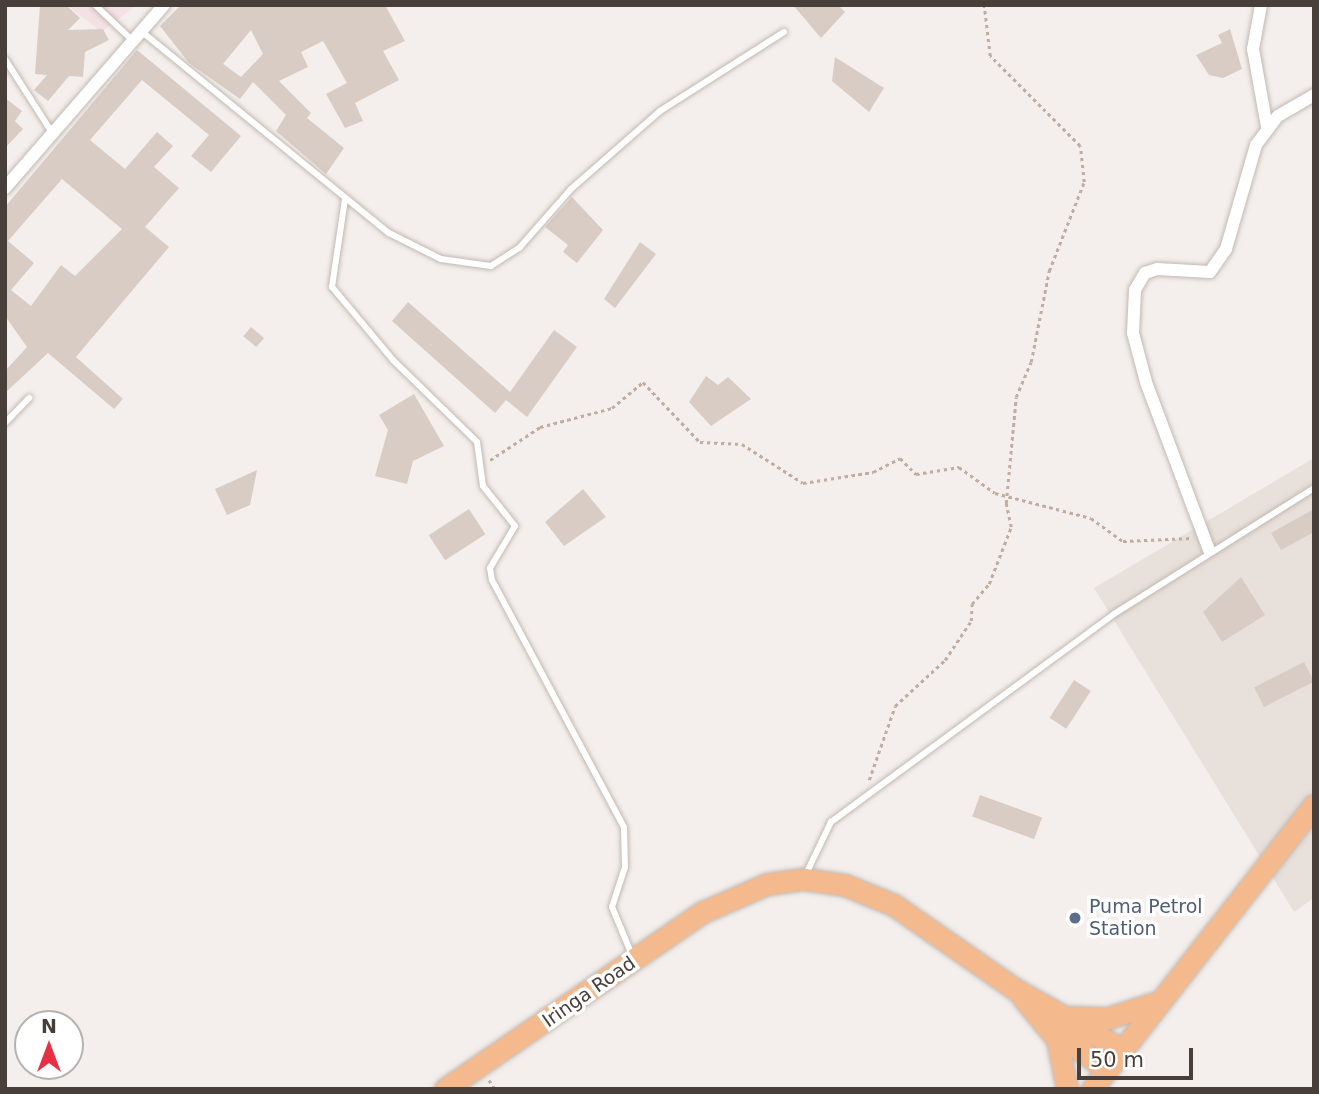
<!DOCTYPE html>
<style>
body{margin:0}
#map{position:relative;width:1319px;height:1094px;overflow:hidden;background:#f4efec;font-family:"DejaVu Sans",sans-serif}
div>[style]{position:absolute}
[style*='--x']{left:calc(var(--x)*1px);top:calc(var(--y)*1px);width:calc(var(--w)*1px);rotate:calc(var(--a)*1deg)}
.residential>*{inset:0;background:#e8e0da}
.medical>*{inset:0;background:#f3e1e3}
.building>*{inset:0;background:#d8ccc5;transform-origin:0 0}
.path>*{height:2.5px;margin-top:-1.25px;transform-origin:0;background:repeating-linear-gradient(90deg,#c0ada1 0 3.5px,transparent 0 7px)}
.roads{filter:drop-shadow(0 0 2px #c2b8b2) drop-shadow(0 0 2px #c2b8b2)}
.service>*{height:6px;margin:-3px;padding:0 3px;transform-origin:3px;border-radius:3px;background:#fff}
.minor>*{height:12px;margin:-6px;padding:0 6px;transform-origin:6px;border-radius:6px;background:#fff}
.trunk>*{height:21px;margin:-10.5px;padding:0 10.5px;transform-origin:10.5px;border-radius:10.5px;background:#f4ba8e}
.dots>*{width:19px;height:19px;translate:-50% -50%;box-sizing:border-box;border:4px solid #fff;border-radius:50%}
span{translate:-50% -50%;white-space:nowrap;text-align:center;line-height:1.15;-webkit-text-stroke:7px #fff;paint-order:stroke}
.service-label{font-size:19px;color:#4e5e75}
.left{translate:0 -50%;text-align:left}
.street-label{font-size:19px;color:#483f3a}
.frame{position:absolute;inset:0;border:7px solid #483f3a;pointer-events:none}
.north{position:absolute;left:14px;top:1010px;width:70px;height:70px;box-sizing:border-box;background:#fff;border:2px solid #b6b2b0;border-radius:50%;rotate:0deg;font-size:19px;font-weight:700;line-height:28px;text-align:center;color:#483f3a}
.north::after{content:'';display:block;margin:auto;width:24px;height:32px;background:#e73044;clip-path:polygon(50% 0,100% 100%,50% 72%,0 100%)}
.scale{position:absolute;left:1077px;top:1048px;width:116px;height:32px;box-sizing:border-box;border:4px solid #483f3a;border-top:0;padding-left:9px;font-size:21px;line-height:24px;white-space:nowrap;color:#483f3a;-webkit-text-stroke:5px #fff;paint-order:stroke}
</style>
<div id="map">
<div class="residential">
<i style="clip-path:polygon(1314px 458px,1314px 898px,1294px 912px,1094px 588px)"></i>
</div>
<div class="medical">
<i style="clip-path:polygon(67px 5px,137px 5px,101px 32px)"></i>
</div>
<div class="building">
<i style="clip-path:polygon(40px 5px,66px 5px,80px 18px,68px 30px,103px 29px,109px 40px,85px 52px,83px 77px,69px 76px,48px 101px,34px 90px,47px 75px,35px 74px)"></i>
<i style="clip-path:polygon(evenodd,181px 5px,385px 5px,405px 41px,383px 51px,399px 80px,355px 103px,363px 121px,345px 128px,326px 94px,347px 83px,323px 41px,301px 52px,308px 67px,279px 81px,311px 113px,307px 118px,344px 148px,326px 174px,276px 131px,286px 115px,253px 82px,240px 99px,189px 63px,160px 26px,181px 5px,251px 30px,263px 54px,241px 77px,223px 64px,251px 30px)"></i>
<i style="clip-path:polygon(793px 5px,838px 5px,845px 12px,821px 38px)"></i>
<i style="clip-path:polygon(1230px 29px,1242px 69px,1223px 78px,1209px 75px,1196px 55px,1222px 43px,1218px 35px)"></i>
<i style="clip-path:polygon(evenodd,137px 50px,241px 136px,211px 172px,191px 156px,209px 135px,142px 80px,90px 140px,125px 169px,157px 132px,173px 146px,154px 167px,179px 188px,145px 227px,169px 247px,76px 357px,123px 399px,114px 409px,48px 353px,5px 393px,5px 371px,27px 347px,5px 316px,5px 207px,137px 50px,62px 179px,122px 229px,75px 276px,61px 265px,31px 306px,11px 290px,34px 263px,8px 241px,62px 179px)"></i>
<i style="clip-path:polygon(835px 57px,884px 88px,869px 112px,832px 81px)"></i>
<i style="clip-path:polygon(5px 98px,22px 111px,15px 121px,23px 129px,5px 148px)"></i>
<i style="clip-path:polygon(572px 197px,603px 230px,577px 263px,563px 252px,568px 245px,545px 227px)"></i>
<i style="clip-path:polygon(640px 242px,656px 254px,615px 308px,604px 299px)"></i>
<i style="clip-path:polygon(408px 302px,510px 392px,554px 330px,577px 347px,527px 417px,506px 400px,495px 413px,392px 321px)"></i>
<i style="left:251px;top:327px;width:17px;height:12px;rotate:40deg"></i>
<i style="clip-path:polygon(706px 376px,718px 385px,728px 377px,751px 399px,711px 426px,689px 402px)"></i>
<i style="clip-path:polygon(414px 394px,444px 446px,413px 461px,407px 484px,375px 476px,388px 430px,379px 415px)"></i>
<i style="clip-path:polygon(257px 470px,250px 505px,227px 515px,215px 489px)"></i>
<i style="clip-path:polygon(583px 489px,606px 517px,564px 546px,545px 522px)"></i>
<i style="left:469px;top:509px;width:30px;height:48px;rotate:57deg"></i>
<i style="clip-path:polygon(1314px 509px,1314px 532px,1281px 550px,1271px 533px)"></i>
<i style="clip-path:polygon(1241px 577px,1265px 615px,1222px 642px,1203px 612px)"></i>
<i style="left:1304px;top:662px;width:22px;height:56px;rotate:63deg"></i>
<i style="left:1074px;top:680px;width:20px;height:45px;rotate:33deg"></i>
<i style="left:980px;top:795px;width:66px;height:23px;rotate:20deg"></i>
</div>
<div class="path">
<i style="--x:490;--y:460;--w:60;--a:-33.4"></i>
<i style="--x:540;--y:427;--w:74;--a:-14.8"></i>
<i style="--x:612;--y:408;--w:40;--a:-40"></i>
<i style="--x:643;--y:382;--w:83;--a:46.5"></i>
<i style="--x:700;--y:442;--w:42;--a:2.7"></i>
<i style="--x:742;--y:444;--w:72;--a:32.6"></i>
<i style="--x:803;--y:483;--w:71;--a:-8.9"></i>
<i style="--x:873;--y:472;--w:30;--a:-27"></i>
<i style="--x:900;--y:458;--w:23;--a:45"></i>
<i style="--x:916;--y:474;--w:44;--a:-9.2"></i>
<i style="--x:959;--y:467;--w:44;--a:35.8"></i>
<i style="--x:995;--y:493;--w:99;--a:14.6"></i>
<i style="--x:1091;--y:518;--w:39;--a:36"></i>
<i style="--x:1123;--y:541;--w:68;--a:-2.5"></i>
<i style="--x:869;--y:780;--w:78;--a:-70.6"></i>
<i style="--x:895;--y:706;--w:68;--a:-42.6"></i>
<i style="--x:945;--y:660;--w:47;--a:-56.3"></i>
<i style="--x:971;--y:621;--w:17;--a:-87"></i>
<i style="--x:972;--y:604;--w:26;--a:-50"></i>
<i style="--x:989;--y:584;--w:61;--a:-68.9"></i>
<i style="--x:1011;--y:527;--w:25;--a:-102"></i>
<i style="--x:1006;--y:503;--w:106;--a:-84.6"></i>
<i style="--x:1016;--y:397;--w:38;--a:-67"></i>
<i style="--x:1031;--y:362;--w:93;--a:-78.8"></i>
<i style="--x:1049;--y:271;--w:96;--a:-68.5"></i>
<i style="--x:1084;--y:182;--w:36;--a:-96"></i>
<i style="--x:1080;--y:146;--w:127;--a:-135"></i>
<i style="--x:990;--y:56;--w:51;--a:-96.7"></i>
<i style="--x:489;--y:1080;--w:11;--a:56"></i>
</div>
<div class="roads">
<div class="service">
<i style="--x:95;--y:5;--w:51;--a:43.4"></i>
<i style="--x:141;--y:31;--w:320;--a:39.2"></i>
<i style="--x:389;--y:233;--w:58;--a:26.6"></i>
<i style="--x:441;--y:259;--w:50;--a:8"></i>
<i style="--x:491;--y:266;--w:35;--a:-33"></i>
<i style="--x:520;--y:247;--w:77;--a:-48.7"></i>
<i style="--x:571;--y:189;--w:118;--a:-41.2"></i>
<i style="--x:660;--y:111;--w:147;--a:-32.5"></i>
<i style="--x:5;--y:59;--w:85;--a:57.4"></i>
<i style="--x:345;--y:199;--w:89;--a:98.4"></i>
<i style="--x:332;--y:287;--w:95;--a:50.1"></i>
<i style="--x:393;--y:360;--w:117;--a:44.3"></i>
<i style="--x:477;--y:442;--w:44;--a:82.2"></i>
<i style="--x:483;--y:486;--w:51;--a:51.3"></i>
<i style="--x:515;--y:526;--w:49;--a:120.8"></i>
<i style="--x:490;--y:568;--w:12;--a:81"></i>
<i style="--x:492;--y:580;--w:280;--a:61.9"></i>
<i style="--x:624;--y:827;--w:40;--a:88.6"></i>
<i style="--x:625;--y:867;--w:42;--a:108"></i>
<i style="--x:612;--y:907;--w:52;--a:67.4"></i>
<i style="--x:5;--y:423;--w:35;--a:-46"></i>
<i style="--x:806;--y:874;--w:58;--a:-64.3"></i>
<i style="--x:831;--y:822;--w:351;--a:-36.3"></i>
<i style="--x:1114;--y:614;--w:236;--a:-32.2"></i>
</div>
<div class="minor">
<i style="--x:1261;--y:5;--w:45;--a:100.3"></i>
<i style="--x:1253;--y:49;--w:79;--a:79.8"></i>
<i style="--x:5;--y:188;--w:242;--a:-49"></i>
<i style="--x:1209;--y:550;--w:179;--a:-110.6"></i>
<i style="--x:1146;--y:382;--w:51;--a:-104.9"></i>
<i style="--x:1133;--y:333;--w:43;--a:-87.3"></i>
<i style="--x:1135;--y:290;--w:20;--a:-60"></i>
<i style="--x:1145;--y:273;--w:13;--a:-18"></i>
<i style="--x:1157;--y:269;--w:53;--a:3.2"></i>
<i style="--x:1210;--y:272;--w:28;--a:-55"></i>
<i style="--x:1226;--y:249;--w:108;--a:-73.9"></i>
<i style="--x:1256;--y:145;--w:36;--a:-53"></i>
<i style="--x:1278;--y:116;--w:42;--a:-30.3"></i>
</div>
<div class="trunk">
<i style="--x:1023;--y:998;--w:53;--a:50.3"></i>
<i style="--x:1057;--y:1039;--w:51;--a:78.7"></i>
<i style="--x:1071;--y:1017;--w:37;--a:2"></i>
<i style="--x:1108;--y:1018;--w:49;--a:-17.7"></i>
<i style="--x:1051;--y:1028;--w:69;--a:36.7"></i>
<i style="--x:445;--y:1089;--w:313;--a:-34.5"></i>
<i style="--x:703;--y:912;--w:70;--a:-23.6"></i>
<i style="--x:767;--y:884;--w:37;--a:-8"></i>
<i style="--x:804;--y:879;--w:41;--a:8.3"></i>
<i style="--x:845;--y:885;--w:53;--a:22.2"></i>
<i style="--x:894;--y:905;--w:147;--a:34.8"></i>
<i style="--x:1015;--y:989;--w:122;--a:29.5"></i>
<i style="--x:1092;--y:1089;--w:360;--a:-52"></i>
</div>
</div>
<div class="dots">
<i style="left:1075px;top:918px;background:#5c6f8a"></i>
</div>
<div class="service-label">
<span class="left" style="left:1089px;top:918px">Puma Petrol<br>Station</span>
</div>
<div class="street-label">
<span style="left:589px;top:992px;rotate:-35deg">Iringa Road</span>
</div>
<div class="frame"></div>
<div class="north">N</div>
<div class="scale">50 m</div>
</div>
